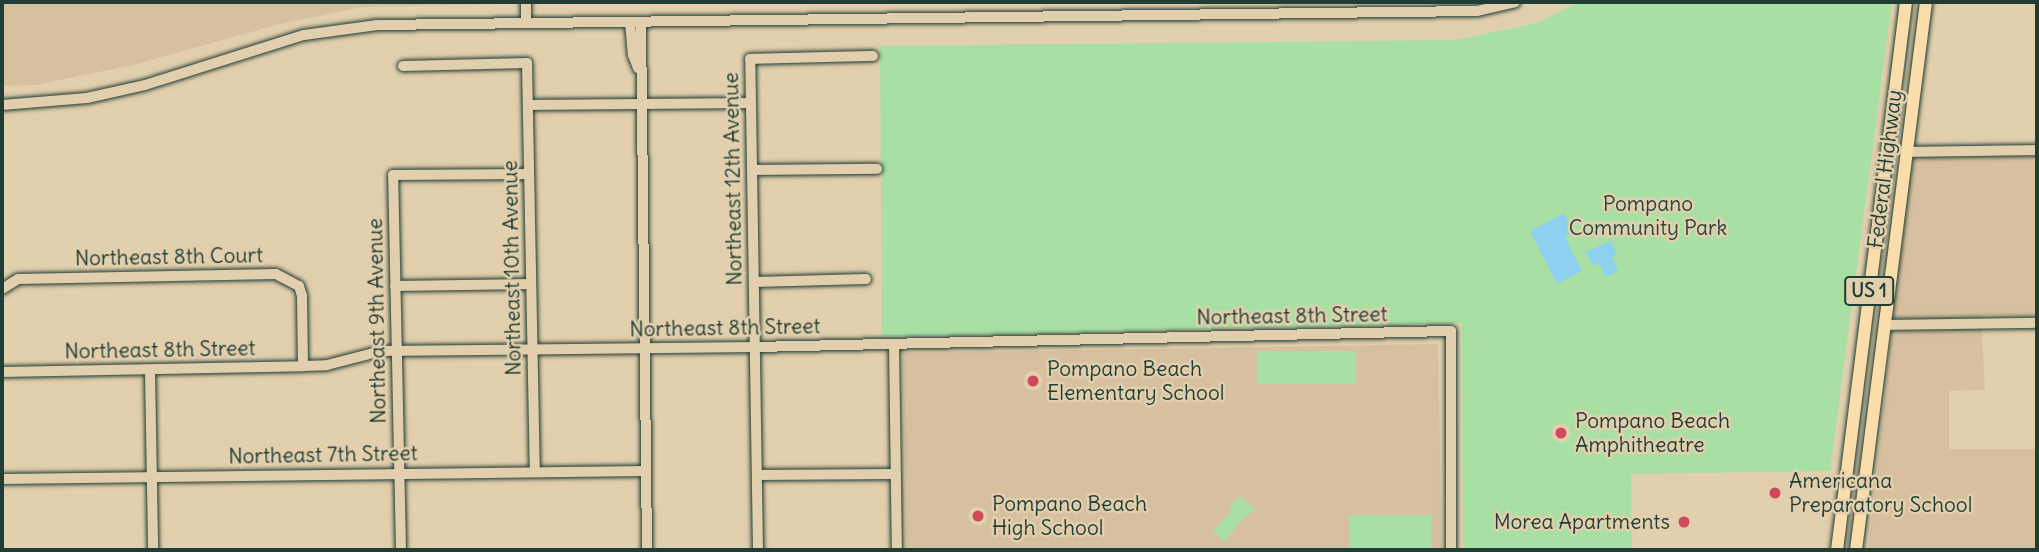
<!DOCTYPE html>
<style>
body{margin:0}
#map{position:relative;width:2039px;height:552px;overflow:hidden;background:#e2cfad;font-family:Delius,sans-serif}
div>[style]{position:absolute}
[style*='--x']{left:calc(var(--x)*1px);top:calc(var(--y)*1px);width:calc(var(--w)*1px);rotate:calc(var(--a)*1deg)}
.built>*{inset:0;background:#d7c0a0;transform-origin:0 0}
.green>*{inset:0;background:#a8e0a4;transform-origin:0 0}
.water>*{inset:0;background:#8dd0ef}
.roads{filter:drop-shadow(0 0 2px #1f3d34) drop-shadow(0 0 2px #1f3d34)}
.minor>*{height:10px;margin:-5px;padding:0 5px;transform-origin:5px;border-radius:5px;background:#e2cfad}
.major>*{height:12px;margin:-6px;padding:0 6px;transform-origin:6px;border-radius:6px;background:#faddab}
.dots>*{width:19px;height:19px;translate:-50% -50%;box-sizing:border-box;border:4px solid #e2cfad;border-radius:50%}
span{translate:-50% -50%;white-space:nowrap;text-align:center;line-height:1.15;-webkit-text-stroke:5px #e2cfad;paint-order:stroke}
.shield-label span{padding:2px 5px;background:#e2cfad;border:2px solid;border-radius:5px;-webkit-text-stroke-width:0}
.shield-label{font-size:19px;color:#1f3d34;font-weight:700}
.street-label{font-size:21px;color:#1f3d34}
.park-label{font-size:21px;color:#26453a}
.poi-label{font-size:21px;color:#1f3d34}
.left{translate:0 -50%;text-align:left}
.right{translate:-100% -50%;text-align:right}
.frame{position:absolute;inset:0;border:4px solid #1f3d34;pointer-events:none}
</style>
<div id="map">
<div class="built">
<i style="clip-path:polygon(2px 2px,598px 2px,362px 7px,280px 24px,133px 65px,35px 85px,2px 86px)"></i>
<i style="clip-path:polygon(1911px 156px,2037px 156px,2037px 316px,1981px 315px,1985px 390px,1949px 391px,1949px 449px,2037px 449px,2037px 550px,1868px 550px)"></i>
<i style="left:1438px;top:344px;width:206px;height:535px;rotate:89deg"></i>
</div>
<div class="green">
<i style="clip-path:polygon(1579px 2px,1892px 2px,1830px 471px,1631px 474px,1632px 550px,1463px 550px,1462px 323px,882px 337px,880px 46px,1454px 40px,1537px 23px)"></i>
<i style="left:1356px;top:351px;width:33px;height:99px;rotate:90deg"></i>
<i style="clip-path:polygon(1240px 496px,1255px 510px,1241px 520px,1225px 542px,1213px 531px,1231px 512px,1230px 506px)"></i>
<i style="left:1431px;top:515px;width:35px;height:82px;rotate:90deg"></i>
</div>
<div class="water">
<i style="clip-path:polygon(1564px 213px,1574px 232px,1565px 237px,1582px 271px,1557px 284px,1530px 231px)"></i>
<i style="clip-path:polygon(1610px 241px,1617px 254px,1612px 257px,1618px 271px,1606px 277px,1599px 263px,1593px 266px,1586px 252px)"></i>
</div>
<div class="roads">
<div class="minor">
<i style="--x:526;--y:2;--w:21;--a:90"></i>
<i style="--x:630;--y:22;--w:33;--a:85"></i>
<i style="--x:633;--y:55;--w:14;--a:69"></i>
<i style="--x:641;--y:22;--w:528;--a:89.35"></i>
<i style="--x:403;--y:66;--w:124;--a:-1.4"></i>
<i style="--x:527;--y:63;--w:409;--a:88.9"></i>
<i style="--x:2;--y:105;--w:85;--a:-4.7"></i>
<i style="--x:87;--y:98;--w:59;--a:-12.6"></i>
<i style="--x:145;--y:85;--w:167;--a:-17.5"></i>
<i style="--x:304;--y:35;--w:74;--a:-7.8"></i>
<i style="--x:377;--y:25;--w:1100;--a:-0.73"></i>
<i style="--x:1477;--y:11;--w:39;--a:-13"></i>
<i style="--x:528;--y:105;--w:223;--a:-0.5"></i>
<i style="--x:1907;--y:152;--w:130;--a:-0.9"></i>
<i style="--x:752;--y:170;--w:125;--a:-0.5"></i>
<i style="--x:754;--y:282;--w:112;--a:-1.5"></i>
<i style="--x:395;--y:286;--w:136;--a:-0.8"></i>
<i style="--x:2;--y:289;--w:19;--a:-32"></i>
<i style="--x:18;--y:279;--w:258;--a:-1.1"></i>
<i style="--x:276;--y:274;--w:26;--a:28"></i>
<i style="--x:299;--y:286;--w:10;--a:73"></i>
<i style="--x:302;--y:296;--w:70;--a:89.2"></i>
<i style="--x:1885;--y:325;--w:152;--a:-0.8"></i>
<i style="--x:894;--y:344;--w:206;--a:89.2"></i>
<i style="--x:150;--y:370;--w:180;--a:89"></i>
<i style="--x:2;--y:372;--w:301;--a:-1.1"></i>
<i style="--x:303;--y:366;--w:24;--a:-2"></i>
<i style="--x:327;--y:365;--w:56;--a:-14.5"></i>
<i style="--x:381;--y:351;--w:374;--a:-0.6"></i>
<i style="--x:755;--y:347;--w:696;--a:-1.32"></i>
<i style="--x:1451;--y:331;--w:219;--a:90"></i>
<i style="--x:757;--y:475;--w:139;--a:-0.4"></i>
<i style="--x:2;--y:479;--w:644;--a:-0.71"></i>
<i style="--x:401;--y:550;--w:375;--a:-91.2"></i>
<i style="--x:393;--y:175;--w:136;--a:-0.4"></i>
<i style="--x:758;--y:550;--w:491;--a:-90.9"></i>
<i style="--x:750;--y:59;--w:123;--a:-1.4"></i>
</div>
<div class="major">
<i style="--x:1837;--y:550;--w:552;--a:-82.82"></i>
<i style="--x:1856;--y:550;--w:552;--a:-82.72"></i>
</div>
</div>
<div class="dots">
<i style="left:1033px;top:381px;background:#d1495b"></i>
<i style="left:1561px;top:433px;background:#d1495b"></i>
<i style="left:1775px;top:493px;background:#d1495b"></i>
<i style="left:978px;top:516px;background:#d1495b"></i>
<i style="left:1684px;top:522px;background:#d1495b"></i>
</div>
<div class="shield-label">
<span style="left:1869px;top:291px">US 1</span>
</div>
<div class="street-label">
<span style="left:1885px;top:169px;rotate:-83deg">Federal Highway</span>
<span style="left:733px;top:179px;rotate:-91deg">Northeast 12th Avenue</span>
<span style="left:169px;top:257px;rotate:-1deg">Northeast 8th Court</span>
<span style="left:512px;top:268px;rotate:-91deg">Northeast 10th Avenue</span>
<span style="left:1292px;top:316px;rotate:-1deg">Northeast 8th Street</span>
<span style="left:377px;top:321px;rotate:-91deg">Northeast 9th Avenue</span>
<span style="left:725px;top:328px;rotate:-1deg">Northeast 8th Street</span>
<span style="left:160px;top:350px;rotate:-1deg">Northeast 8th Street</span>
<span style="left:323px;top:455px;rotate:-1deg">Northeast 7th Street</span>
</div>
<div class="park-label">
<span style="left:1648px;top:216px">Pompano<br>Community Park</span>
</div>
<div class="poi-label">
<span class="left" style="left:1047px;top:381px">Pompano Beach<br>Elementary School</span>
<span class="left" style="left:1575px;top:433px">Pompano Beach<br>Amphitheatre</span>
<span class="left" style="left:1789px;top:493px">Americana<br>Preparatory School</span>
<span class="left" style="left:992px;top:516px">Pompano Beach<br>High School</span>
<span class="right" style="left:1670px;top:522px">Morea Apartments</span>
</div>
<div class="frame"></div>
</div>
